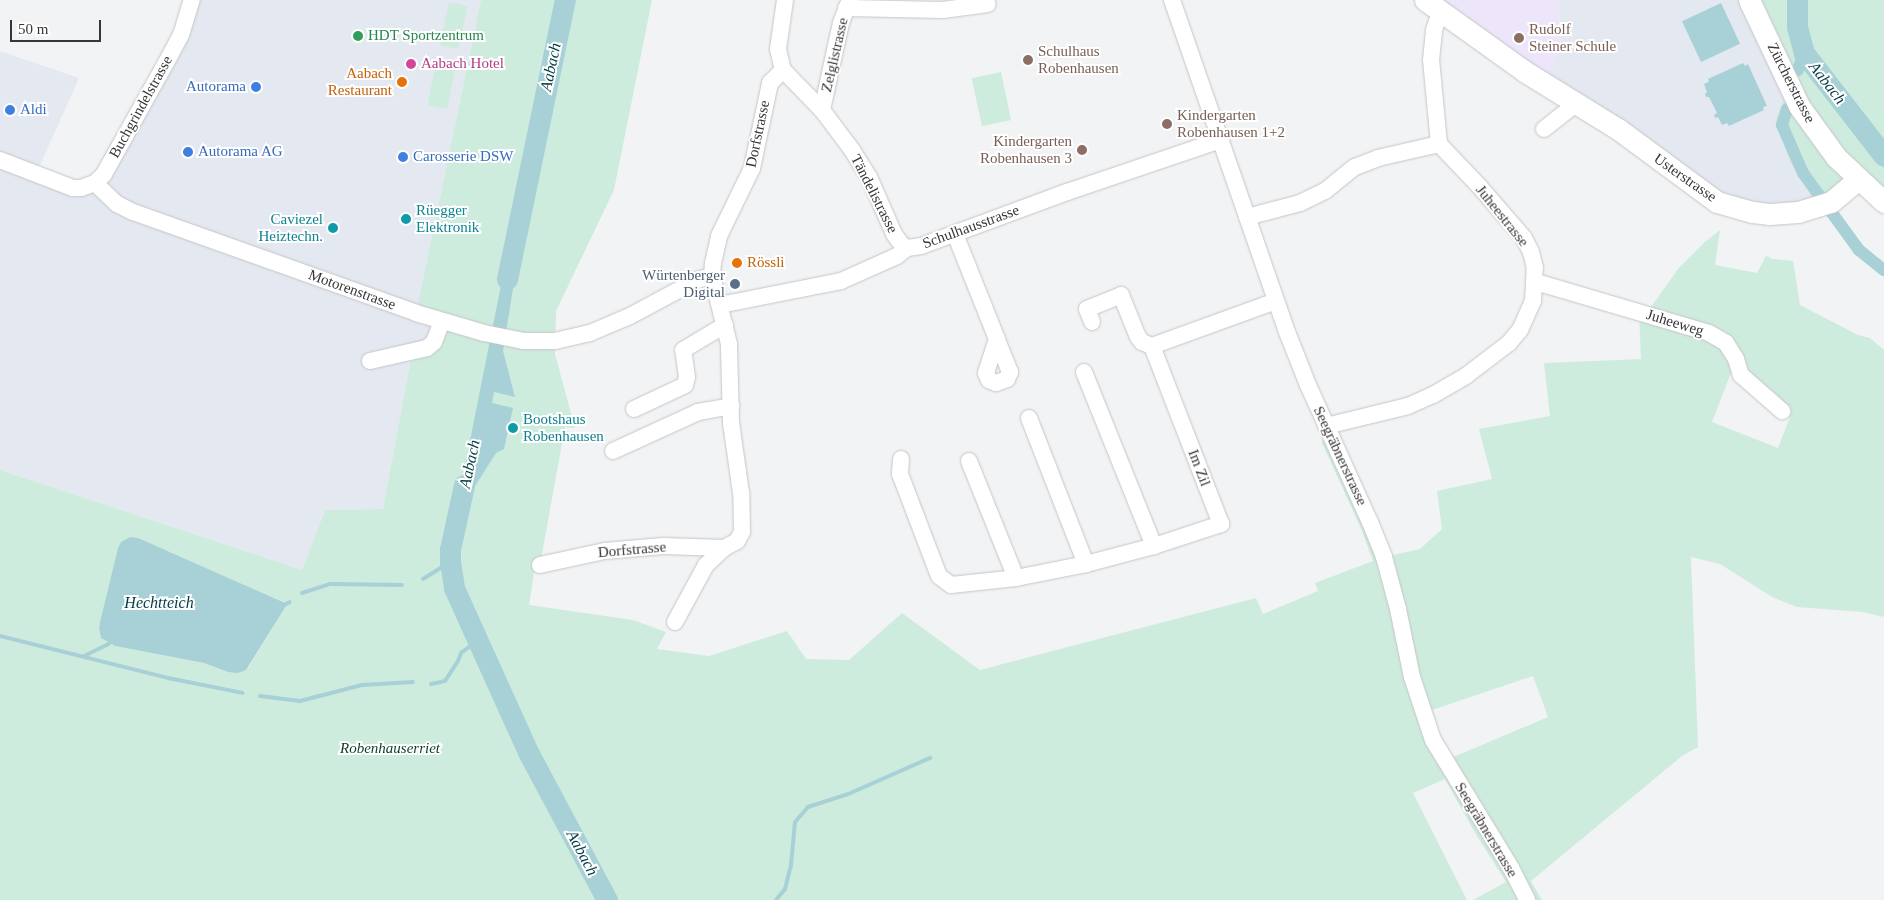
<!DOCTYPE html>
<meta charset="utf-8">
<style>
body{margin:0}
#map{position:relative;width:1884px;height:900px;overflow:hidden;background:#f2f3f4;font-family:Georgia,serif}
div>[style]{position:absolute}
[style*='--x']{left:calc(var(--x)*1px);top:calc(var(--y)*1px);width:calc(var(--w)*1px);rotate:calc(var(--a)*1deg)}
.built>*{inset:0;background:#e4e8f0}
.education>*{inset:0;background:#ede5fa}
.green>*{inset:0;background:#ceecdd;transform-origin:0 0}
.water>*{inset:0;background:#a8d0d7;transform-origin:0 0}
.stream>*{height:4px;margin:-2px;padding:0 2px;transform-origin:2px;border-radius:2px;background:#a8d0d7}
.canal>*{height:12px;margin:-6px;padding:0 6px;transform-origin:6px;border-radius:6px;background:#a8d0d7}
.river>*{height:21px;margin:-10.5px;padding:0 10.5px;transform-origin:10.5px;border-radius:10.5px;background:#a8d0d7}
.roads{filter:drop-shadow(0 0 1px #c5c5c7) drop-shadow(0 0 1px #c5c5c7)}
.minor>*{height:16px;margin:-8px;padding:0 8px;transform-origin:8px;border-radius:8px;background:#fff}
.major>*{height:21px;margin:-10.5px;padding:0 10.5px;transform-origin:10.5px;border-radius:10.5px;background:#fff}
.dots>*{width:14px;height:14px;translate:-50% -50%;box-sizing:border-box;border:2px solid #fff;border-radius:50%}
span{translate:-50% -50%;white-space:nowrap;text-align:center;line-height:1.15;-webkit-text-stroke:4px #fff;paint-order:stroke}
.education-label{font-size:15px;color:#785e54}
.left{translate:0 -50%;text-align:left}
.right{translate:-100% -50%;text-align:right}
.leisure-label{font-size:15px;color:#27864d}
.street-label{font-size:15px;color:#363637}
.hotel-label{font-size:15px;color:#b23c85}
.food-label{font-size:15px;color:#c56008}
.shop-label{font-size:15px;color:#366cbe}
.culture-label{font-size:15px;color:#0d838f}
.service-label{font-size:15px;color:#4e5e75}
.park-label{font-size:15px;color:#0c3a29;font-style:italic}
.water-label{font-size:16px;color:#003c45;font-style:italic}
.scale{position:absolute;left:10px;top:20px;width:91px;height:22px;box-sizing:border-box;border:2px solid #363637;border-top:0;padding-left:6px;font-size:15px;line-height:18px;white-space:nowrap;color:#363637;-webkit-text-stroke:4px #fff;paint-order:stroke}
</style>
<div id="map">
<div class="built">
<i style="clip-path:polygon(192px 0,481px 0,416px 313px,442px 321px,434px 342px,412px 353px,383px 509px,325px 510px,302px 570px,0 470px,0 51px,79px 78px,36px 174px,89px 186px)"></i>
<i style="clip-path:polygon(1559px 0,1749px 0,1789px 84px,1818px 207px,1753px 212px,1544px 83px,1557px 57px,1560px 45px)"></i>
</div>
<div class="education">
<i style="clip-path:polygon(1425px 0,1559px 0,1560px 45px,1557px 57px,1544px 83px)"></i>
</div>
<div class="green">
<i style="clip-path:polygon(evenodd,481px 0,652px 0,614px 190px,556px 311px,555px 354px,575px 428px,565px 427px,540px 565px,534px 573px,529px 605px,633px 620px,666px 632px,657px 649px,709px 656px,787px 631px,806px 659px,849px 660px,902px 613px,980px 670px,1256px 598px,1263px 614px,1318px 591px,1315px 583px,1373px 561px,1360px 526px,1322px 443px,1326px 426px,1384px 557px,1420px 549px,1442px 529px,1437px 491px,1492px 479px,1479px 429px,1550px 416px,1544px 363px,1641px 359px,1639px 312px,1646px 314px,1678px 269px,1705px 242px,1720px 230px,1715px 265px,1757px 273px,1766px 256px,1773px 259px,1793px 261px,1800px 305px,1858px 335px,1870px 338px,1884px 350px,1884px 617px,1863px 612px,1797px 607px,1772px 597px,1720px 564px,1691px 557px,1698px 747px,1682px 756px,1531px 881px,1542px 900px,1473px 900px,1506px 882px,1475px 833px,1445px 779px,1413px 793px,1467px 900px,0 900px,0 470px,302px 570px,325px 510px,383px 509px,412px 353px,427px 348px,442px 321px,416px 313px,481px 0,1736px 360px,1741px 375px,1790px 417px,1778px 448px,1712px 422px,1736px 360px,481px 0,118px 548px,286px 606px,249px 666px,243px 671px,228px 672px,204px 663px,115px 646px,101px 638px,99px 628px,118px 548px,481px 0,1533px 676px,1548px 717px,1444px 761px,1423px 713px,1533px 676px)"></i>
<i style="clip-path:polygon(1749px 0,1884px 0,1884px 202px,1858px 179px,1818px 207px,1790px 162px,1775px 121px,1789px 84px)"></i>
<i style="left:449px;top:2px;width:19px;height:44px;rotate:12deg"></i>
<i style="left:436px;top:62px;width:20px;height:44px;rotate:11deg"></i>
<i style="left:1001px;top:72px;width:49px;height:30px;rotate:78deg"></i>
</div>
<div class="water">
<i style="left:1721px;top:3px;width:45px;height:43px;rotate:65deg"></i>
<i style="clip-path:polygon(1743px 63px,1745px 66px,1748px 64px,1767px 106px,1763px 107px,1764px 110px,1729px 126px,1727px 123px,1722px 125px,1718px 117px,1715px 118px,1714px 115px,1717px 113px,1709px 97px,1706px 97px,1705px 94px,1707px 92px,1704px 84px,1709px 82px,1708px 79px)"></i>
<i style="clip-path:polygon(513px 252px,517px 264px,503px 351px,515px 397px,494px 392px,492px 403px,513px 408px,504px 449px,496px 453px,458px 513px,464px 471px,505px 265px)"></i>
<i style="clip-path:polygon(130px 537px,138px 538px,285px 603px,286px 606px,246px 670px,238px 673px,228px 672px,204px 663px,115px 646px,101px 638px,99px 628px,100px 622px,118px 548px,121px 542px)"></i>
</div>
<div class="stream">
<i style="--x:423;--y:579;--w:32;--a:-32"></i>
<i style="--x:302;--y:593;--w:29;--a:-18"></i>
<i style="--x:330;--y:584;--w:72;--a:0.8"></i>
<i style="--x:286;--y:604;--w:4;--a:-27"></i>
<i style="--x:0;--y:636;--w:173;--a:14"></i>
<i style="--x:168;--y:678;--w:76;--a:11.3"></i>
<i style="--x:84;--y:656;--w:28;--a:-26"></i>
<i style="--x:431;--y:684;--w:14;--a:-12"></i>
<i style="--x:445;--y:681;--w:24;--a:-57"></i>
<i style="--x:458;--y:661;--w:9;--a:-69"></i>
<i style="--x:461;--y:653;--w:20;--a:-37"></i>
<i style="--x:260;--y:696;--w:40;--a:7.1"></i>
<i style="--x:300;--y:701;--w:64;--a:-14.5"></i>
<i style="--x:362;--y:685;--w:51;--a:-3.4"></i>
<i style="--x:776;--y:900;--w:14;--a:-51"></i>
<i style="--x:785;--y:889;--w:25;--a:-76"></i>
<i style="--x:791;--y:865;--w:43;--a:-84.7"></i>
<i style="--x:795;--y:822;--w:20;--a:-49"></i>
<i style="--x:808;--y:807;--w:40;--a:-18"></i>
<i style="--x:846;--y:795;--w:92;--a:-23.8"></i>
</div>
<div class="canal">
<i style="--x:1798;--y:70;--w:18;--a:-71"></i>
<i style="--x:1787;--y:109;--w:17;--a:107"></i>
<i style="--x:1782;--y:125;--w:52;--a:66.4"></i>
<i style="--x:1803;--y:173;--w:95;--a:54"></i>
<i style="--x:1859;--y:250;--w:32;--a:39"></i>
</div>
<div class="river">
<i style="--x:1797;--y:0;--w:27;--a:90"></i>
<i style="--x:1797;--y:27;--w:27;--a:75"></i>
<i style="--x:1804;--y:53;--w:130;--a:52.2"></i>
<i style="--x:507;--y:279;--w:285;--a:-78.3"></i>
<i style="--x:464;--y:485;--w:66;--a:102.3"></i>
<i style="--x:450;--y:549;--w:13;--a:90"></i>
<i style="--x:450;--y:562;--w:26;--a:81"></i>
<i style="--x:454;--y:588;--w:180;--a:65.7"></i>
<i style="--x:528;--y:752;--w:168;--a:61.9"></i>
</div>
<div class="roads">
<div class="minor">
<i style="--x:785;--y:0;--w:49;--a:98.1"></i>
<i style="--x:778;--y:49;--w:22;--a:77"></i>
<i style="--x:783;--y:70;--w:56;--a:45.7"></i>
<i style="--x:822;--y:110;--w:50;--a:53.1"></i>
<i style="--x:852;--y:150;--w:32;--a:58"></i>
<i style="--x:869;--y:177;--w:62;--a:66.3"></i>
<i style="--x:894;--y:234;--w:14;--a:54"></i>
<i style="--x:902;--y:245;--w:6;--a:31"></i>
<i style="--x:1172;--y:0;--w:351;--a:70.9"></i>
<i style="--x:1287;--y:332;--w:57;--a:68.4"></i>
<i style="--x:1308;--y:385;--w:150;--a:65.7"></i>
<i style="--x:1370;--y:522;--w:38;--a:68"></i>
<i style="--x:1384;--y:557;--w:54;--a:74.9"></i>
<i style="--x:1398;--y:609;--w:69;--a:78.4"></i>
<i style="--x:1412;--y:677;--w:66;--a:71.6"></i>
<i style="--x:1433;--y:740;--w:150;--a:58.6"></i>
<i style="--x:1511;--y:868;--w:36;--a:63"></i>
<i style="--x:846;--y:8;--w:97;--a:1.2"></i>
<i style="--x:943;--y:10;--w:45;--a:-7.6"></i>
<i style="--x:822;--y:110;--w:89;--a:-77.7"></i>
<i style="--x:841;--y:23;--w:25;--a:-69"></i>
<i style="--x:1544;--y:129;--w:42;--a:-38.2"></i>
<i style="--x:0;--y:160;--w:78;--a:21"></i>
<i style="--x:73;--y:188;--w:8;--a:0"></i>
<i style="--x:81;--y:188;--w:15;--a:-20"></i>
<i style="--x:95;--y:183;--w:13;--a:-45"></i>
<i style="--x:104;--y:174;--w:129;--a:-60.9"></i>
<i style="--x:167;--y:61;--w:30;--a:-62"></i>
<i style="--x:181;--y:35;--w:37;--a:-73"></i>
<i style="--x:95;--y:183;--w:30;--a:44"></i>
<i style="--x:117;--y:204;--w:18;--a:27"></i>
<i style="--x:133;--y:212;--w:300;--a:19.6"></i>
<i style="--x:416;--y:313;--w:71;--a:16.4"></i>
<i style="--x:484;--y:333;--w:41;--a:11.3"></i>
<i style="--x:524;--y:341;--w:31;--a:0"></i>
<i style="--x:555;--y:341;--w:36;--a:-13"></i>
<i style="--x:590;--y:333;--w:43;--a:-23"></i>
<i style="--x:630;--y:316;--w:76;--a:-28.2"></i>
<i style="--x:697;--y:280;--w:16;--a:-15"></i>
<i style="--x:1247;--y:217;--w:55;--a:-14.8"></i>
<i style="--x:1300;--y:203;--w:28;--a:-26"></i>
<i style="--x:1325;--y:191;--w:38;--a:-39"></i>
<i style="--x:1355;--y:167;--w:25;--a:-21"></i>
<i style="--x:1378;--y:158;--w:63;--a:-12.9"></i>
<i style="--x:955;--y:234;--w:113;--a:68.2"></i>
<i style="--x:997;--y:339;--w:36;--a:108"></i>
<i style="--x:986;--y:373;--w:8;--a:67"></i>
<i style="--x:989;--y:380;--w:8;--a:23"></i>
<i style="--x:996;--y:383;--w:12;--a:-20"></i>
<i style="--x:1007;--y:379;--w:8;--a:-67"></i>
<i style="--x:1010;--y:372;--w:35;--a:-112"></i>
<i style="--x:1536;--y:282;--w:180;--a:16.4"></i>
<i style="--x:1709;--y:333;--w:20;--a:30"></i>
<i style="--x:1726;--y:343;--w:19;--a:58"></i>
<i style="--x:1736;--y:359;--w:17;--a:73"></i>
<i style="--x:1741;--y:375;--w:55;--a:41.3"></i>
<i style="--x:720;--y:305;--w:123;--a:-11.2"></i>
<i style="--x:841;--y:281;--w:61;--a:-24.1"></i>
<i style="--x:897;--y:256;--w:13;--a:-39"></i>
<i style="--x:907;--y:248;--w:14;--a:-8"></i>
<i style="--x:921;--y:246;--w:156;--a:-20.3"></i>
<i style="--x:1067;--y:192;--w:163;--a:-18.7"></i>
<i style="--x:1092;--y:322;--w:14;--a:-111"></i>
<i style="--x:1087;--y:309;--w:37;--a:-22"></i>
<i style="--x:1121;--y:295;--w:45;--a:68"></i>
<i style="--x:1138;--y:337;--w:6;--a:51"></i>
<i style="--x:1142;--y:342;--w:11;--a:22"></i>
<i style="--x:370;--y:361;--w:58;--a:-12.8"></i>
<i style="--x:427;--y:348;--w:9;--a:-41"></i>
<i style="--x:434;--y:342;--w:22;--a:-69"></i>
<i style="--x:1084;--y:372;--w:188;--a:68.1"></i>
<i style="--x:634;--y:409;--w:56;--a:-25.2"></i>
<i style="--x:685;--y:385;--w:8;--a:-76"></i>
<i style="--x:687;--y:377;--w:27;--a:-98"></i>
<i style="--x:683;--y:350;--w:49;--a:-30.8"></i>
<i style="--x:1029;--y:418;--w:157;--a:68.7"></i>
<i style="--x:1326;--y:426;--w:84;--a:-13.7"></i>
<i style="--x:1408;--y:406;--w:27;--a:-24"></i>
<i style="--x:1433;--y:395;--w:39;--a:-30"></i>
<i style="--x:1467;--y:375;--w:53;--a:-37.3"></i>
<i style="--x:1509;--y:343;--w:17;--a:-50"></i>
<i style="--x:1520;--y:330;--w:32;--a:-66"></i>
<i style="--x:1533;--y:301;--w:33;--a:-87"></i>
<i style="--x:1535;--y:268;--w:16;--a:-104"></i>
<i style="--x:1531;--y:252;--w:16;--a:-117"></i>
<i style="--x:1524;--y:238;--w:69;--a:-130.9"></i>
<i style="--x:1479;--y:186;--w:58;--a:-133.6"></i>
<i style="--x:1439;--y:144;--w:84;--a:-95.4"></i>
<i style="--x:1431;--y:60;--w:30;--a:-84"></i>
<i style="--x:1434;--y:30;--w:18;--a:-71"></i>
<i style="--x:613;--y:451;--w:94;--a:-24.6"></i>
<i style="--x:698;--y:412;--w:34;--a:-10"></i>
<i style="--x:901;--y:459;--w:15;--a:94"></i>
<i style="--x:900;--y:474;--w:109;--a:69.1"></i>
<i style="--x:939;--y:576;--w:15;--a:37"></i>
<i style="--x:951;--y:585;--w:65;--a:-6.1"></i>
<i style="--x:1016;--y:578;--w:71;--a:-11.3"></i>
<i style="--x:1086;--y:564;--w:70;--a:-14.8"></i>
<i style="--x:1154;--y:546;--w:71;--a:-18.2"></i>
<i style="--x:1221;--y:524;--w:191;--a:-111.2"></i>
<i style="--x:1152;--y:346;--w:132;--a:-19.9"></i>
<i style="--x:969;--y:461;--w:126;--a:68.1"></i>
<i style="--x:540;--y:565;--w:66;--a:-12.2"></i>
<i style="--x:605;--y:551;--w:58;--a:-4.9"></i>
<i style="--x:663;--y:546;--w:61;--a:1.9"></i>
<i style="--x:724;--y:548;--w:15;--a:-28"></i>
<i style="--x:737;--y:541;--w:10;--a:-61"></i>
<i style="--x:742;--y:532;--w:39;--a:-91"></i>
<i style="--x:741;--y:493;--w:71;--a:-98.1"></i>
<i style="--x:731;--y:423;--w:79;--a:-91.5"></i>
<i style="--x:729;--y:344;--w:70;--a:-104"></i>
<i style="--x:712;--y:276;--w:13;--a:-86"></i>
<i style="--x:713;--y:263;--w:28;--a:-77"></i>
<i style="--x:719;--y:236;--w:76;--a:-64.1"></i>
<i style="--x:752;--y:168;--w:87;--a:-78"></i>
<i style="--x:770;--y:83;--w:18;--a:-45"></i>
<i style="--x:675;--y:622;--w:65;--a:-61.5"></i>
<i style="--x:706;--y:565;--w:25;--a:-43"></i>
</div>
<div class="major">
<i style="--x:1425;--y:0;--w:122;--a:35.6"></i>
<i style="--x:1524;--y:71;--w:110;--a:31.7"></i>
<i style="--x:1618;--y:129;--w:123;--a:36.4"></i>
<i style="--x:1717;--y:202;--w:37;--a:16"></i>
<i style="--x:1753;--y:212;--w:17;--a:7"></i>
<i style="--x:1770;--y:214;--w:28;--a:-4"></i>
<i style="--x:1798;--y:212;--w:34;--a:-17"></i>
<i style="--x:1831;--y:202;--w:35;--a:-40"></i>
<i style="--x:1749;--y:0;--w:117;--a:64.7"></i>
<i style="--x:1799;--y:106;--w:63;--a:54"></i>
<i style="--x:1836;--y:157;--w:66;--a:43.2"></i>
</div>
</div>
<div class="dots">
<i style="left:358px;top:36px;background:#2e9e5b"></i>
<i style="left:1519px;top:38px;background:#8d6e63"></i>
<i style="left:1028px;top:60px;background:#8d6e63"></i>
<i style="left:411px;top:64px;background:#d1479c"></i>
<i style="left:402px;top:82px;background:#e8710a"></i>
<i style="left:256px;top:87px;background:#3f7fe0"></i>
<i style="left:10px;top:110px;background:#3f7fe0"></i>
<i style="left:1167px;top:124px;background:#8d6e63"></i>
<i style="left:1082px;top:150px;background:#8d6e63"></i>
<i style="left:188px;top:152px;background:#3f7fe0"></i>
<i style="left:403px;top:157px;background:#3f7fe0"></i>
<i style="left:406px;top:219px;background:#0f9aa8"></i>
<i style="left:333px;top:228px;background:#0f9aa8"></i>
<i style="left:737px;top:263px;background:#e8710a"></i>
<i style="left:735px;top:284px;background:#5c6f8a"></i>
<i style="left:513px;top:428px;background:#0f9aa8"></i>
</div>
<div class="education-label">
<span class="left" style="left:1529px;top:38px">Rudolf<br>Steiner Schule</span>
<span class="left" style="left:1038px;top:60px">Schulhaus<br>Robenhausen</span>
<span class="left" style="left:1177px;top:124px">Kindergarten<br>Robenhausen 1+2</span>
<span class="right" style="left:1072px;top:150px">Kindergarten<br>Robenhausen 3</span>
</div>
<div class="leisure-label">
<span class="left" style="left:368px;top:36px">HDT Sportzentrum</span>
</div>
<div class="street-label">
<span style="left:835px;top:55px;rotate:-77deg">Zelglistrasse</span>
<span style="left:1791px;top:83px;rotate:63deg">Zürcherstrasse</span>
<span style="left:141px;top:107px;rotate:-61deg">Buchgrindelstrasse</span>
<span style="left:758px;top:134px;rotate:-78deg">Dorfstrasse</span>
<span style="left:1685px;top:178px;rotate:35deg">Usterstrasse</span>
<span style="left:874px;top:194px;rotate:63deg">Tändelistrasse</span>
<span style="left:1502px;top:216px;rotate:51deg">Juheestrasse</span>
<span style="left:971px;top:227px;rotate:-20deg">Schulhausstrasse</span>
<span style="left:352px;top:290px;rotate:20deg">Motorenstrasse</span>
<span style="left:1675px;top:323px;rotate:17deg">Juheeweg</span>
<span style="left:1340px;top:456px;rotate:65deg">Seegräbnerstrasse</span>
<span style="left:1199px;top:468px;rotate:69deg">Im Zil</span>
<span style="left:632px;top:550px;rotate:-5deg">Dorfstrasse</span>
<span style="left:1486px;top:830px;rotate:59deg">Seegräbnerstrasse</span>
</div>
<div class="hotel-label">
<span class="left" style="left:421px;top:64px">Aabach Hotel</span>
</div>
<div class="food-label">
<span class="right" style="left:392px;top:82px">Aabach<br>Restaurant</span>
<span class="left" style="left:747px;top:263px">Rössli</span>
</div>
<div class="shop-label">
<span class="right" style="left:246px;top:87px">Autorama</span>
<span class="left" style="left:20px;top:110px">Aldi</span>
<span class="left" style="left:198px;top:152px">Autorama AG</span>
<span class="left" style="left:413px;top:157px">Carosserie DSW</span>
</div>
<div class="culture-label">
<span class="left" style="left:416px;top:219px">Rüegger<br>Elektronik</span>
<span class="right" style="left:323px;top:228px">Caviezel<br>Heiztechn.</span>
<span class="left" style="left:523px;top:428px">Bootshaus<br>Robenhausen</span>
</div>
<div class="service-label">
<span class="right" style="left:725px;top:284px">Würtenberger<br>Digital</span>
</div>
<div class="park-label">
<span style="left:390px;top:749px">Robenhauserriet</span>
</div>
<div class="water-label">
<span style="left:551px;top:67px;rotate:-78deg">Aabach</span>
<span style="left:1827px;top:83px;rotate:52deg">Aabach</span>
<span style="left:470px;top:464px;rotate:-78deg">Aabach</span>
<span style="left:159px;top:603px">Hechtteich</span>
<span style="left:582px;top:853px;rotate:62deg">Aabach</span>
</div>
<div class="scale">50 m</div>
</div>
